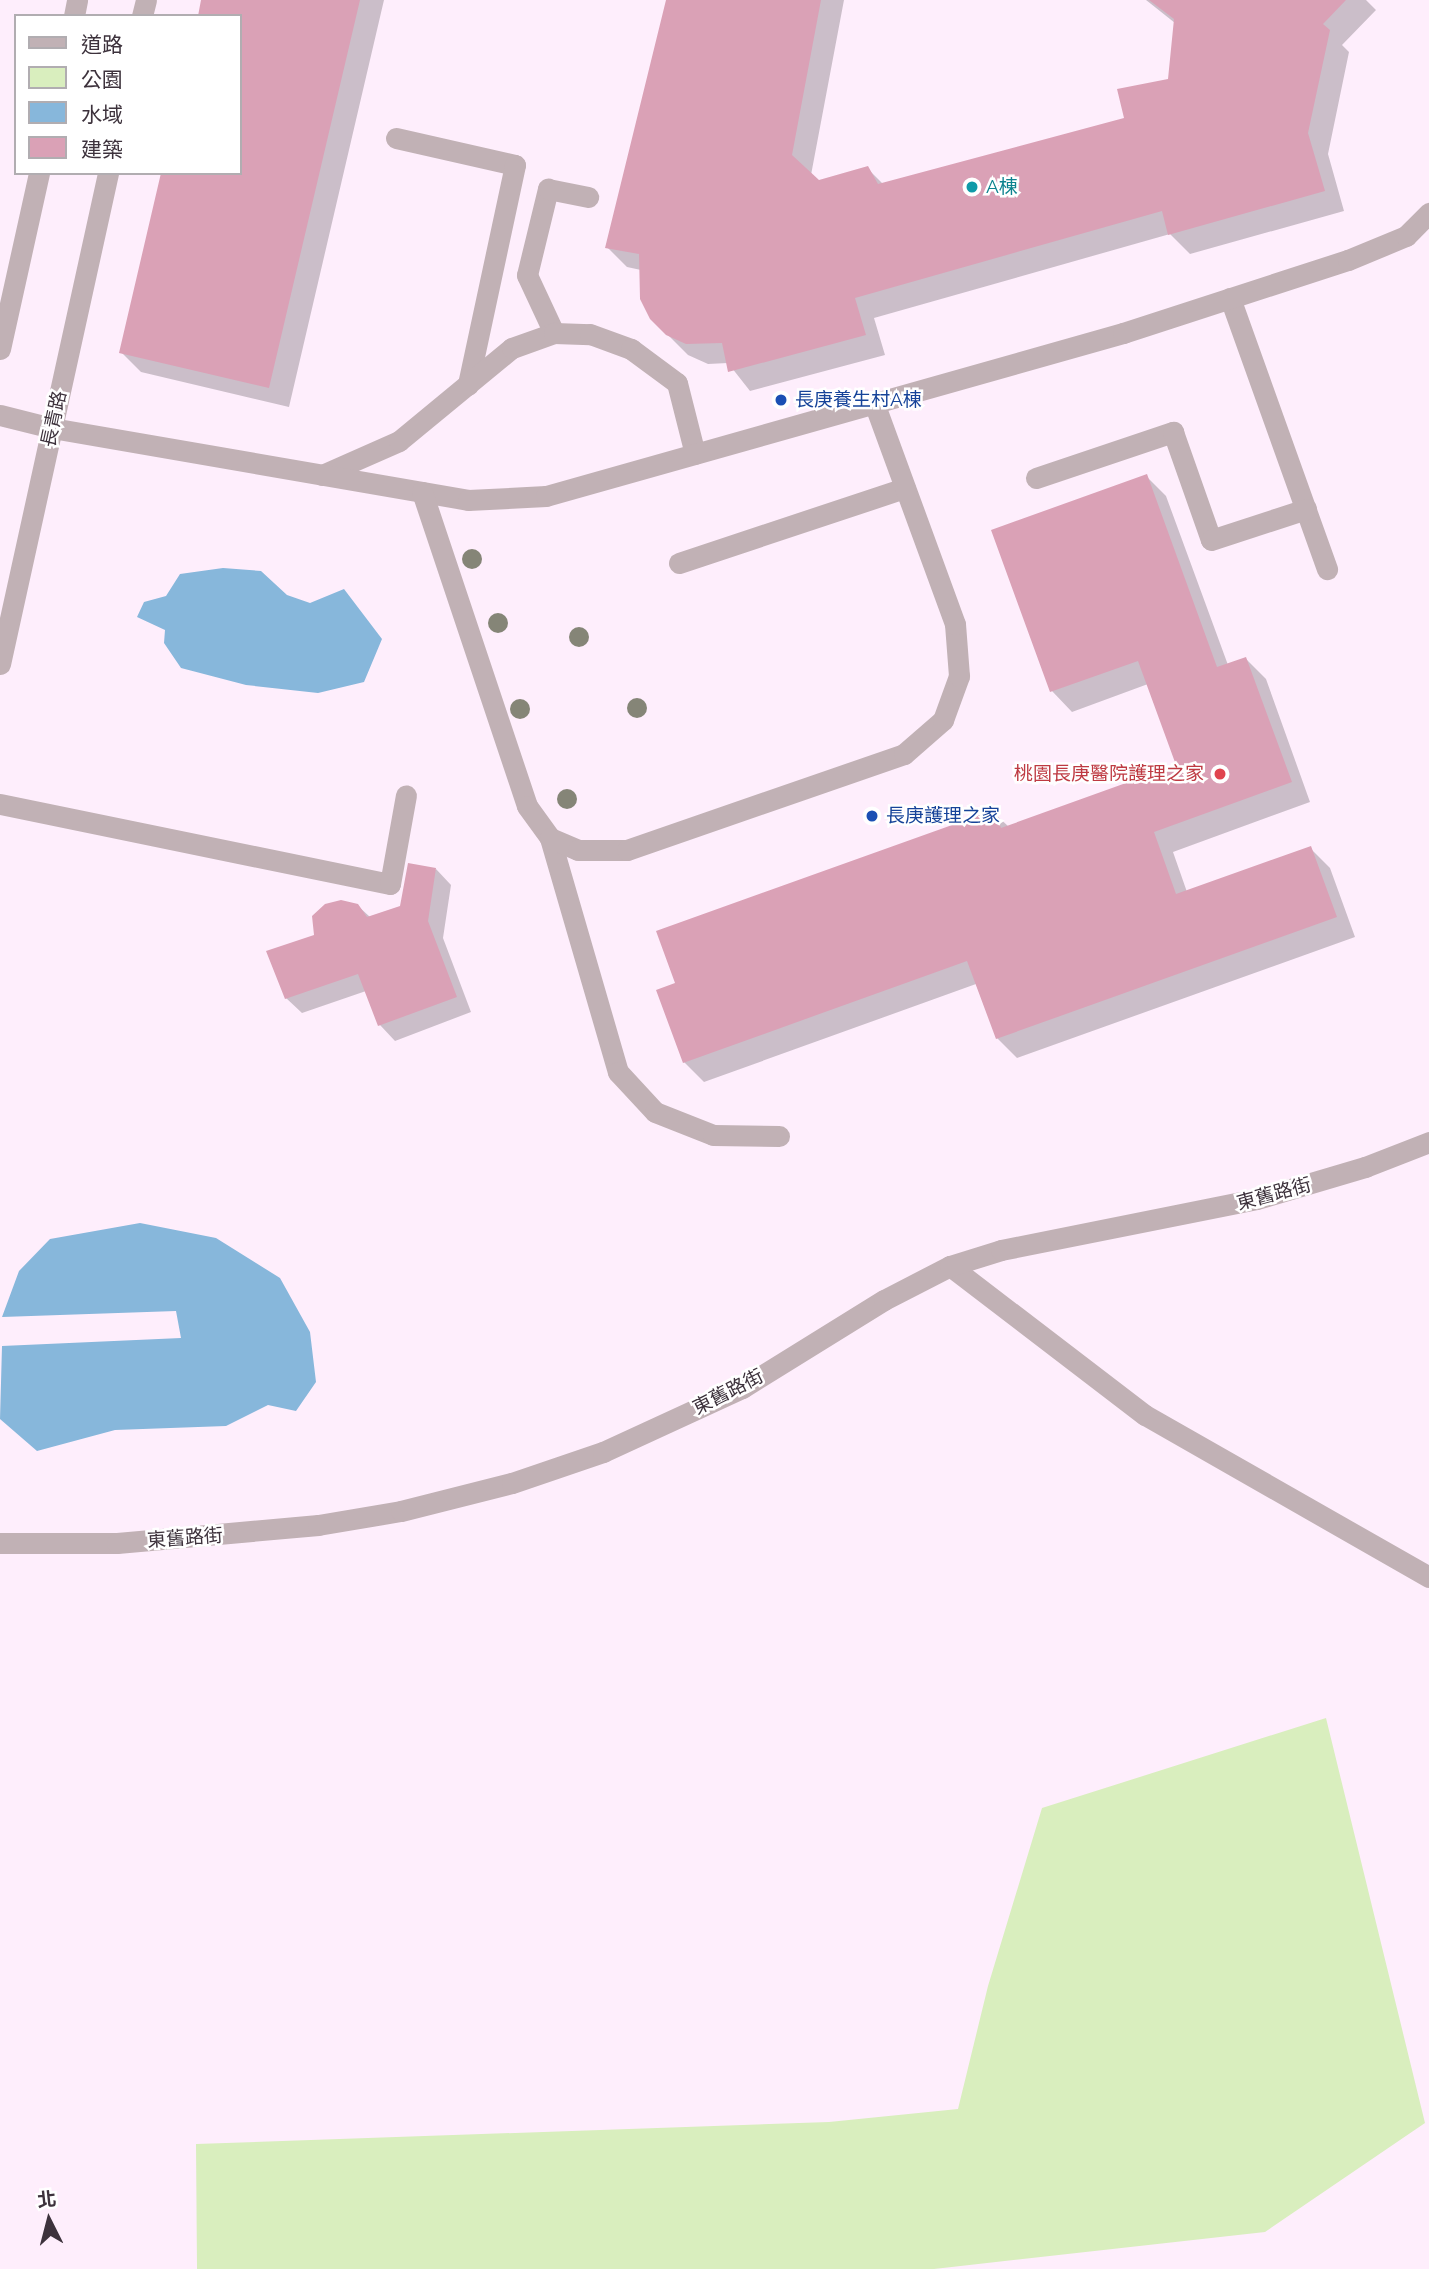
<!DOCTYPE html>
<meta charset="utf-8">
<style>
body{margin:0}
#map{position:relative;width:1429px;height:2269px;overflow:hidden;background:#feeefc;font-family:Raleway,"Noto Sans TC",sans-serif}
div>[style]{position:absolute}
[style*='--x']{left:calc(var(--x)*1px);top:calc(var(--y)*1px);width:calc(var(--w)*1px);rotate:calc(var(--a)*1deg)}
.green>*{inset:0;background:#d9eebe}
.water>*{inset:0;background:#87b7db}
.shadow>*{inset:0;background:#0003}
.building>*{inset:0;background:#daa1b6}
.lane>*{height:21px;margin:-10.5px;padding:0 10.5px;transform-origin:10.5px;border-radius:10.5px;background:#c1b1b5}
.street>*{height:21px;margin:-10.5px;padding:0 10.5px;transform-origin:10.5px;border-radius:10.5px;background:#c1b1b5}
.trees>*{width:20px;height:20px;margin:-10px;border-radius:50%;background:#858577}
.dots>*{width:19px;height:19px;translate:-50% -50%;box-sizing:border-box;border:4px solid #fff;border-radius:50%}
span{translate:-50% -50%;white-space:nowrap;text-align:center;line-height:1.15;-webkit-text-stroke:5px #fff;paint-order:stroke}
.culture-label{font-size:19px;color:#0d838f}
.left{translate:0 -50%;text-align:left}
.transit-label{font-size:19px;color:#164399}
.street-label{font-size:19px;color:#3d323c}
.health-label{font-size:19px;color:#be3a42}
.right{translate:-100% -50%;text-align:right}
.legend{position:absolute;left:14px;top:14px;width:228px;height:161px;box-sizing:border-box;background:#fff;border:2px solid #b1adb1;margin:0;padding:9px 12px;list-style:none;font-size:21px;color:#3d323c}
.legend li{display:flex;align-items:center;gap:14px;height:35px}
.legend b{width:35px;border:2px solid #b1adb1}
.north{position:absolute;left:14px;top:2185px;width:70px;height:70px;-webkit-text-stroke:5px #fff;paint-order:stroke;rotate:354deg;font-size:19px;font-weight:700;line-height:28px;text-align:center;color:#3d323c}
.north::after{content:'';display:block;margin:auto;width:24px;height:32px;background:#3d323c;clip-path:polygon(50% 0,100% 100%,50% 72%,0 100%)}
</style>
<div id="map">
<div class="green">
<i style="clip-path:polygon(1326px 1718px,1425px 2123px,1265px 2232px,934px 2269px,197px 2269px,196px 2144px,829px 2122px,958px 2109px,988px 1986px,1042px 1808px)"></i>
</div>
<div class="water">
<i style="clip-path:polygon(223px 568px,261px 571px,287px 595px,310px 603px,344px 589px,382px 639px,364px 682px,318px 693px,246px 685px,181px 668px,164px 643px,165px 630px,137px 617px,144px 602px,166px 596px,180px 574px)"></i>
<i style="clip-path:polygon(140px 1223px,216px 1238px,280px 1278px,310px 1332px,316px 1382px,296px 1411px,268px 1405px,226px 1426px,115px 1430px,37px 1451px,0 1419px,2px 1346px,181px 1338px,176px 1311px,2px 1317px,19px 1271px,50px 1239px)"></i>
</div>
<div class="shadow">
<i style="clip-path:polygon(203px 0,384px 0,289px 407px,141px 372px,121px 352px,240px 173px,240px 16px)"></i>
<i style="clip-path:polygon(668px 0,844px 0,811px 175px,818px 182px,867px 168px,883px 184px,1126px 119px,1170px 81px,1175px 23px,1146px 0,1366px 0,1376px 10px,1342px 45px,1349px 52px,1328px 154px,1344px 211px,1190px 254px,1170px 234px,874px 318px,885px 355px,750px 391px,728px 363px,708px 364px,688px 355px,667px 334px,641px 270px,627px 267px,607px 247px)"></i>
<i style="clip-path:polygon(1146px 476px,1166px 496px,1228px 665px,1246px 659px,1266px 679px,1310px 802px,1173px 852px,1187px 892px,1310px 848px,1330px 868px,1355px 937px,1017px 1058px,997px 1038px,976px 984px,704px 1082px,684px 1062px,677px 984px,993px 812px,1009px 827px,1178px 766px,1148px 684px,1072px 712px,1052px 691px,994px 531px)"></i>
<i style="clip-path:polygon(436px 869px,451px 885px,443px 938px,471px 1012px,395px 1041px,380px 1025px,366px 991px,302px 1013px,286px 998px,316px 936px,357px 905px,370px 917px,401px 908px)"></i>
</div>
<div class="building">
<i style="clip-path:polygon(201px 0,360px 0,269px 388px,119px 353px,161px 173px,240px 173px,240px 16px,198px 16px)"></i>
<i style="clip-path:polygon(666px 0,821px 0,792px 155px,819px 180px,868px 166px,878px 184px,1124px 118px,1117px 89px,1168px 79px,1174px 19px,1149px 0,1346px 0,1323px 24px,1330px 30px,1308px 133px,1325px 191px,1168px 235px,1162px 211px,855px 298px,866px 335px,728px 372px,722px 343px,686px 344px,666px 335px,650px 319px,640px 299px,639px 254px,605px 248px)"></i>
<i style="clip-path:polygon(1147px 474px,1217px 667px,1246px 657px,1292px 782px,1154px 832px,1176px 894px,1311px 846px,1337px 917px,996px 1039px,967px 961px,683px 1063px,656px 990px,675px 983px,656px 931px,994px 810px,1001px 828px,1176px 765px,1138px 661px,1050px 692px,991px 530px)"></i>
<i style="clip-path:polygon(408px 863px,436px 868px,428px 921px,457px 997px,378px 1026px,358px 974px,285px 999px,266px 951px,314px 935px,312px 916px,325px 904px,341px 900px,358px 904px,367px 917px,400px 906px)"></i>
</div>
<div class="lane">
<i style="--x:396;--y:138;--w:122;--a:12.8"></i>
<i style="--x:515;--y:165;--w:225;--a:102.1"></i>
<i style="--x:1230;--y:298;--w:288;--a:70.3"></i>
<i style="--x:554;--y:333;--w:64;--a:-115"></i>
<i style="--x:527;--y:275;--w:89;--a:-76.3"></i>
<i style="--x:548;--y:189;--w:41;--a:11.3"></i>
<i style="--x:322;--y:475;--w:84;--a:-23.8"></i>
<i style="--x:399;--y:441;--w:146;--a:-39.5"></i>
<i style="--x:512;--y:348;--w:45;--a:-19.7"></i>
<i style="--x:554;--y:333;--w:36;--a:2"></i>
<i style="--x:590;--y:334;--w:44;--a:20.1"></i>
<i style="--x:631;--y:349;--w:57;--a:36.5"></i>
<i style="--x:677;--y:383;--w:73;--a:75.8"></i>
<i style="--x:1036;--y:478;--w:145;--a:-18.6"></i>
<i style="--x:1173;--y:432;--w:114;--a:70.6"></i>
<i style="--x:1211;--y:540;--w:100;--a:-18.1"></i>
<i style="--x:679;--y:563;--w:238;--a:-18.4"></i>
<i style="--x:0;--y:804;--w:398;--a:11.6"></i>
<i style="--x:390;--y:884;--w:90;--a:-79.8"></i>
<i style="--x:550;--y:838;--w:244;--a:73.8"></i>
<i style="--x:618;--y:1072;--w:54;--a:47.2"></i>
<i style="--x:655;--y:1112;--w:62;--a:21.6"></i>
<i style="--x:713;--y:1135;--w:66;--a:0.9"></i>
<i style="--x:950;--y:1266;--w:245;--a:37.4"></i>
<i style="--x:1145;--y:1415;--w:327;--a:29.7"></i>
</div>
<div class="street">
<i style="--x:74;--y:16;--w:16;--a:-79"></i>
<i style="--x:142;--y:16;--w:16;--a:-76"></i>
<i style="--x:0;--y:349;--w:180;--a:-77.5"></i>
<i style="--x:0;--y:415;--w:54;--a:14"></i>
<i style="--x:52;--y:428;--w:422;--a:9.8"></i>
<i style="--x:468;--y:500;--w:78;--a:-2.9"></i>
<i style="--x:546;--y:496;--w:600;--a:-15.77"></i>
<i style="--x:1123;--y:333;--w:237;--a:-18"></i>
<i style="--x:1348;--y:260;--w:63;--a:-22.5"></i>
<i style="--x:1406;--y:236;--w:33;--a:-45"></i>
<i style="--x:422;--y:492;--w:331;--a:71.5"></i>
<i style="--x:527;--y:806;--w:39;--a:54"></i>
<i style="--x:550;--y:838;--w:30;--a:23"></i>
<i style="--x:578;--y:850;--w:49;--a:0"></i>
<i style="--x:627;--y:850;--w:293;--a:-19.1"></i>
<i style="--x:904;--y:754;--w:52;--a:-41.1"></i>
<i style="--x:943;--y:720;--w:47;--a:-70"></i>
<i style="--x:959;--y:676;--w:52;--a:-94.4"></i>
<i style="--x:955;--y:624;--w:235;--a:-110.1"></i>
<i style="--x:0;--y:664;--w:503;--a:-77.59"></i>
<i style="--x:0;--y:1543;--w:117;--a:0"></i>
<i style="--x:117;--y:1543;--w:202;--a:-5.1"></i>
<i style="--x:318;--y:1525;--w:84;--a:-9.6"></i>
<i style="--x:401;--y:1511;--w:114;--a:-14.2"></i>
<i style="--x:512;--y:1483;--w:96;--a:-18.8"></i>
<i style="--x:603;--y:1452;--w:153;--a:-24.7"></i>
<i style="--x:742;--y:1388;--w:167;--a:-31.8"></i>
<i style="--x:884;--y:1300;--w:74;--a:-27.3"></i>
<i style="--x:950;--y:1266;--w:53;--a:-17.4"></i>
<i style="--x:1001;--y:1250;--w:261;--a:-11.3"></i>
<i style="--x:1257;--y:1199;--w:113;--a:-16.5"></i>
<i style="--x:1365;--y:1167;--w:69;--a:-21.3"></i>
</div>
<div class="trees">
<i style="left:472px;top:559px"></i>
<i style="left:498px;top:623px"></i>
<i style="left:579px;top:637px"></i>
<i style="left:637px;top:708px"></i>
<i style="left:520px;top:709px"></i>
<i style="left:567px;top:799px"></i>
</div>
<div class="dots">
<i style="left:972px;top:187px;background:#0f9aa8"></i>
<i style="left:781px;top:400px;background:#1a4fb4"></i>
<i style="left:1220px;top:774px;background:#e0444e"></i>
<i style="left:872px;top:816px;background:#1a4fb4"></i>
</div>
<div class="culture-label">
<span class="left" style="left:986px;top:187px">A棟</span>
</div>
<div class="transit-label">
<span class="left" style="left:795px;top:400px">長庚養生村A棟</span>
<span class="left" style="left:886px;top:816px">長庚護理之家</span>
</div>
<div class="street-label">
<span style="left:54px;top:419px;rotate:-78deg">長青路</span>
<span style="left:1274px;top:1194px;rotate:-15deg">東舊路街</span>
<span style="left:728px;top:1392px;rotate:-27deg">東舊路街</span>
<span style="left:185px;top:1538px;rotate:-4deg">東舊路街</span>
</div>
<div class="health-label">
<span class="right" style="left:1204px;top:774px">桃園長庚醫院護理之家</span>
</div>
<ul class="legend">
<li><b style="height:9px;background:#c1b1b5"></b>道路</li>
<li><b style="height:19px;background:#d9eebe"></b>公園</li>
<li><b style="height:19px;background:#87b7db"></b>水域</li>
<li><b style="height:19px;background:#daa1b6"></b>建築</li>
</ul>
<div class="north">北</div>
</div>
